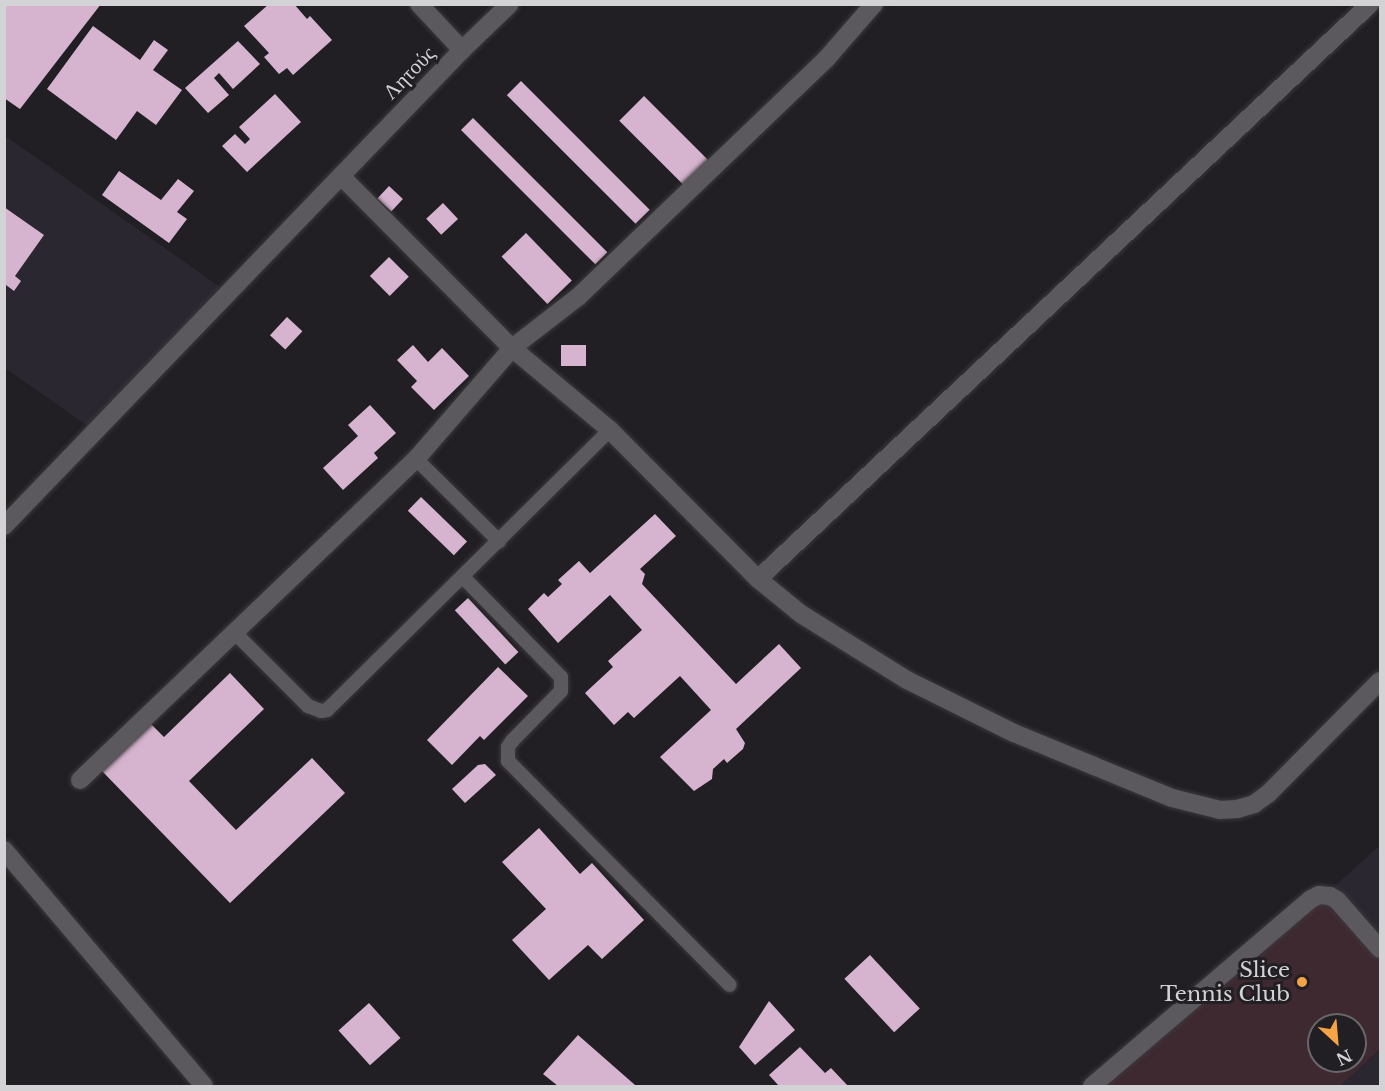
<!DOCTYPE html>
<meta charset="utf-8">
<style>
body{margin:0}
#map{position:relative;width:1385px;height:1091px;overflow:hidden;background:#211f23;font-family:"Libre Baskerville",serif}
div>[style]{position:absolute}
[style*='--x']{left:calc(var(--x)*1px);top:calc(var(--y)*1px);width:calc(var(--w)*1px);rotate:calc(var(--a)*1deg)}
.built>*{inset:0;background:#2b2730}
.green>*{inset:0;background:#3f2931}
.building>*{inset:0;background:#d6b4d0;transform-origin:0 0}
.roads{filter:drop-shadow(0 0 2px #3b393d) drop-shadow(0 0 2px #3b393d)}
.lane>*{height:14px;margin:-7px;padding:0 7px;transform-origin:7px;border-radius:7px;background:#5c595e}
.street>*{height:18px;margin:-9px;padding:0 9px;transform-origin:9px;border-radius:9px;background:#5c595e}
.dots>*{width:16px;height:16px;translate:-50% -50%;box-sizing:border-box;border:3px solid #211f23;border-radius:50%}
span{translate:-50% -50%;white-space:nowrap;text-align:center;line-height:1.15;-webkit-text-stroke:6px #211f23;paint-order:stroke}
.street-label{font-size:21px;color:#d3d2d4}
.poi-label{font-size:21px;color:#d3d2d4}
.right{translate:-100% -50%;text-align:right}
.frame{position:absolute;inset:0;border:6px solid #d3d2d4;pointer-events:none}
.north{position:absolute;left:1307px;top:1013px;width:60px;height:60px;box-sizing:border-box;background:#211f23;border:2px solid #68676a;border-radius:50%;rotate:154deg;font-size:16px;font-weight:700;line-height:24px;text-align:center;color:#d3d2d4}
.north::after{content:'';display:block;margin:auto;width:21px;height:27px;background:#f4a444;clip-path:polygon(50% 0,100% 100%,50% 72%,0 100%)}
</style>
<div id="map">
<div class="built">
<i style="clip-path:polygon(4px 135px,220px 287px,89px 427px,5px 368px)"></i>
<i style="clip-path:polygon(1380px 845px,1380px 939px,1334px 887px)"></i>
<i style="clip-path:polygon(1380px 1049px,1380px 1086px,1340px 1086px)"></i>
</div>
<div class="green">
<i style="clip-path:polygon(evenodd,1334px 887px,1380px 939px,1380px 1049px,1340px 1086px,1102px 1086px,1334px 887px,1319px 1025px,1355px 1025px,1355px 1061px,1319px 1061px,1319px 1025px)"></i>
</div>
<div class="building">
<i style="clip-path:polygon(4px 4px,101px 4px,20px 109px,4px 98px)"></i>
<i style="clip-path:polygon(269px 4px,294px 4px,307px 19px,310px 16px,332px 40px,293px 75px,287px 68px,279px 74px,264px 57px,269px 53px,244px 26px)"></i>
<i style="clip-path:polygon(93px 26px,140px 60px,154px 40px,168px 50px,153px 70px,182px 90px,156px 125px,137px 111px,116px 140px,47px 89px)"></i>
<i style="clip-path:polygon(238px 41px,260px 64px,233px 89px,219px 73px,214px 78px,229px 95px,208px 113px,185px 88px)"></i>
<i style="left:521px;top:81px;width:182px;height:20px;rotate:45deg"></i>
<i style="clip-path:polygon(275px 94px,301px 122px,247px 172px,222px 146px,235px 134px,245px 144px,250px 139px,239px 127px)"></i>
<i style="left:644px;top:96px;width:91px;height:35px;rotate:45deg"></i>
<i style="left:473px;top:118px;width:190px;height:17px;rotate:45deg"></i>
<i style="clip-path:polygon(119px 171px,161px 200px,178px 179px,194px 191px,177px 212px,187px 219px,169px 243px,102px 195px)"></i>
<i style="left:389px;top:186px;width:19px;height:17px;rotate:43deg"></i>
<i style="left:443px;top:203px;width:22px;height:23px;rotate:47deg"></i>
<i style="clip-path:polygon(4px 207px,44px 235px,15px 276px,21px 281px,14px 291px,6px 285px,4px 288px)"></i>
<i style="left:526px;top:233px;width:66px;height:34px;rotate:46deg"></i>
<i style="left:389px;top:257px;width:28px;height:27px;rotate:45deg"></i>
<i style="left:287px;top:317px;width:21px;height:25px;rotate:43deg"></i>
<i style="clip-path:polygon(413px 345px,428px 362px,442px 348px,469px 376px,434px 410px,411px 387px,417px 381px,397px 360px)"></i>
<i style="left:561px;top:345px;width:25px;height:21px"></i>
<i style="clip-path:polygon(370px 405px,396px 433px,374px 453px,378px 458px,343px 490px,323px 468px,358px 436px,348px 425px)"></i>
<i style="left:421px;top:497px;width:64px;height:19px;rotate:44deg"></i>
<i style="clip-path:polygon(655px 514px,676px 536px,640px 569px,645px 574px,642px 584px,736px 684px,779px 644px,801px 668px,736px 729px,745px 743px,743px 749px,727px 763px,724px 759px,713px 769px,712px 779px,694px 791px,660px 757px,711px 710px,680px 676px,634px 718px,628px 712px,614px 725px,585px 693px,613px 667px,608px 661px,642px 630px,610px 595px,558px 643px,528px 609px,544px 593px,548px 597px,562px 584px,558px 580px,579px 561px,590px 573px)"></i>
<i style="left:468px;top:598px;width:74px;height:18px;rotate:47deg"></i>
<i style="clip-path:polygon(498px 667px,528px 696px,484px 740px,480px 736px,452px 765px,427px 740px)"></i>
<i style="clip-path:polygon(230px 673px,264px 709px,189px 781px,236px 830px,312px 758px,345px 793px,230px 903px,102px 771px,151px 724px,164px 737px)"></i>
<i style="clip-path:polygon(485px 764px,496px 775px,465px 803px,452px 789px,478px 765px)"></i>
<i style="clip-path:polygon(539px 828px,580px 874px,592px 863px,644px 920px,602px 959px,588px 945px,549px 980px,512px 940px,546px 909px,502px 862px)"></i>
<i style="left:870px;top:955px;width:73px;height:35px;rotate:47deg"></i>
<i style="clip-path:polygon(769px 1001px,795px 1030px,755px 1065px,739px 1047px)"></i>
<i style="left:369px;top:1003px;width:47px;height:41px;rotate:48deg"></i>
<i style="clip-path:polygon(578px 1035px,635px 1085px,634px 1086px,558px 1086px,543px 1074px)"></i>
<i style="clip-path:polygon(800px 1047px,825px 1073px,831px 1068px,848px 1086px,779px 1086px,769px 1075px)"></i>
</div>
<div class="roads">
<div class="lane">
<i style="--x:416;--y:459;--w:117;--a:44.7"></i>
<i style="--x:463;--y:577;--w:140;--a:45.6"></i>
<i style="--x:561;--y:677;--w:14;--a:90"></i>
<i style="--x:561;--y:691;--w:70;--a:134.4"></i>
<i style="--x:512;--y:741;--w:7;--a:124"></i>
<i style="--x:508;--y:747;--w:14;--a:90"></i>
<i style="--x:508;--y:761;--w:315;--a:45.3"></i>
<i style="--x:234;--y:632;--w:105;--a:45"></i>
<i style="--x:308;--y:706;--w:14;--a:21"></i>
<i style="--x:321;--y:711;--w:6;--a:-9"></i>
<i style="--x:327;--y:710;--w:398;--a:-44.7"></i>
</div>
<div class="street">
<i style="--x:419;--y:4;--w:63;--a:46.9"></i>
<i style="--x:341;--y:176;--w:243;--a:45.2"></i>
<i style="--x:512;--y:348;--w:128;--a:39.9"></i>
<i style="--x:610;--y:430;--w:210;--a:45.2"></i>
<i style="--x:758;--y:579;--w:840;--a:-43.21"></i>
<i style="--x:4;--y:526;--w:661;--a:-46.1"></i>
<i style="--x:462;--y:50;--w:66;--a:-43.8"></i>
<i style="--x:758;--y:579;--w:55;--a:39.1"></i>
<i style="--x:801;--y:614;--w:125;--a:31.9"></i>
<i style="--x:907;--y:680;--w:119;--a:26.4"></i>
<i style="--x:1014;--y:733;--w:87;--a:22.4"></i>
<i style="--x:1094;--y:766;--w:84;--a:22.3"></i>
<i style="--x:1172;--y:798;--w:49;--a:14"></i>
<i style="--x:1220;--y:810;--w:17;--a:-3"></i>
<i style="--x:1237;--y:809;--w:18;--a:-16"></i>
<i style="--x:1254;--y:804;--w:17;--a:-36"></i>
<i style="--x:1268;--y:794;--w:159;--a:-45.3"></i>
<i style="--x:80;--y:780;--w:465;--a:-43.7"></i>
<i style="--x:416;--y:459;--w:147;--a:-49.1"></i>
<i style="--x:512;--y:348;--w:83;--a:-37.7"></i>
<i style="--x:578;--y:297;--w:345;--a:-43.8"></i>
<i style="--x:827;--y:58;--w:72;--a:-49"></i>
<i style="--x:4;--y:850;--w:309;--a:49.7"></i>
<i style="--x:1092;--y:1086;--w:288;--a:-40.5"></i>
<i style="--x:1311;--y:899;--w:9;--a:-27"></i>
<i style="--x:1319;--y:895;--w:11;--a:5"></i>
<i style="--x:1330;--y:896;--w:8;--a:30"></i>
<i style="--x:1337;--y:900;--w:65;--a:48.7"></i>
</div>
</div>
<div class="dots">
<i style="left:1302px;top:982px;background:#f4a444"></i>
</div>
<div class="street-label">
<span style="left:409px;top:73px;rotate:-46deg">Λητούς</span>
</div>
<div class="poi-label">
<span class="right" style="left:1290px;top:982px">Slice<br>Tennis Club</span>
</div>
<div class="frame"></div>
<div class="north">N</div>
</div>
